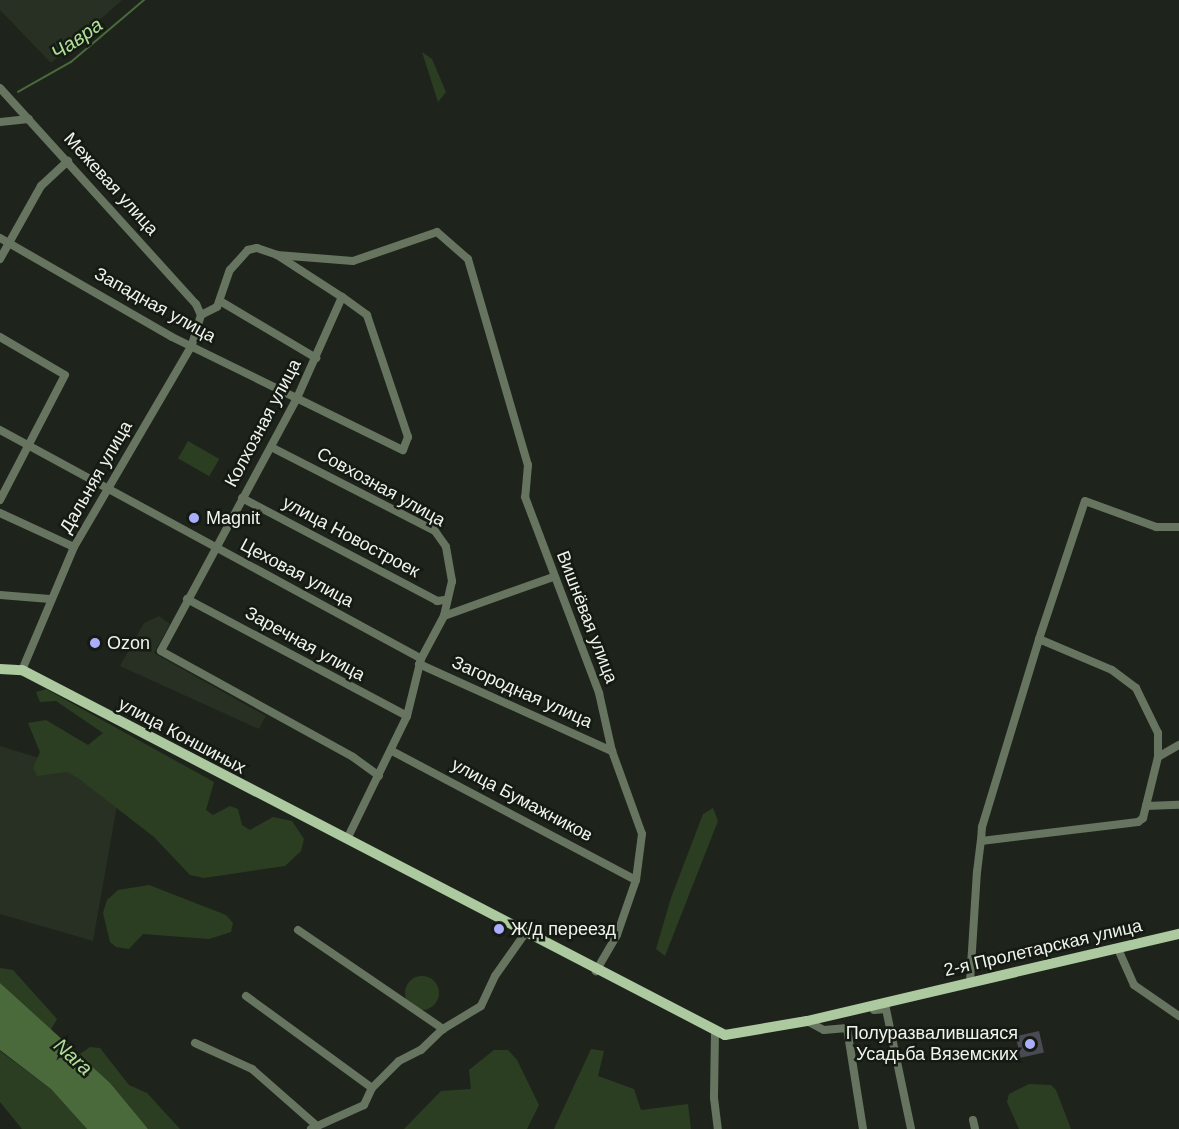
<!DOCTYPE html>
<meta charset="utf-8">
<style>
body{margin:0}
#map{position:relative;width:1179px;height:1129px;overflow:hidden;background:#1e241c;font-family:Helvetica,sans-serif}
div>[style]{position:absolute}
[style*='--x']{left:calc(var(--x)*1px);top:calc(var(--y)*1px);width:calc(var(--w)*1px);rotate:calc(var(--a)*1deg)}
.built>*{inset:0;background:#273023}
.green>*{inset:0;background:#2c3e22;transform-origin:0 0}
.round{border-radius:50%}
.water>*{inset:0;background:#4b6a3c}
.stream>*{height:1.5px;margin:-0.75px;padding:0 0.75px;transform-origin:0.75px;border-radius:0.75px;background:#4b6a3c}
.building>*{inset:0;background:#494a53;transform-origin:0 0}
.minor>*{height:8px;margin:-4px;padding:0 4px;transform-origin:4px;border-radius:4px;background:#677560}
.major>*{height:10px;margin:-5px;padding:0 5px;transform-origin:5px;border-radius:5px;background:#acc99f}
.dots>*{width:16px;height:16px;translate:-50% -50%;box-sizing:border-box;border:3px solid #151a13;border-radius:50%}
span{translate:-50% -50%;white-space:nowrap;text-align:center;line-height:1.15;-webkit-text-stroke:5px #151a13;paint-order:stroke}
.street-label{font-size:18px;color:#f0f4ee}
.poi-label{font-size:18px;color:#f0f4ee}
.left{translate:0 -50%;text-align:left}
.right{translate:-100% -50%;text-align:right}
.water-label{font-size:20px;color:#aede97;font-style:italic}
</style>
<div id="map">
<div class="built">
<i style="clip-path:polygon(0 0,122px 0,51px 63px,0 10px)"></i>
<i style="clip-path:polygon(159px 616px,170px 624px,154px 653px,266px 716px,259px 729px,120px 666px,144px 623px)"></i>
<i style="clip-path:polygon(0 746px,121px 783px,93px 941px,0 914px)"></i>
</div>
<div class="green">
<i style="clip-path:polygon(422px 52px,432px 59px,446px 92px,438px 102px)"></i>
<i style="left:188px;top:441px;width:36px;height:20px;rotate:30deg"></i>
<i style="clip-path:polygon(46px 689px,214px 782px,206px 810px,213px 815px,230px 806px,238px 809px,242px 825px,250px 830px,273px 817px,292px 821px,304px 839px,301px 851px,285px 866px,204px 878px,190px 875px,154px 837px,78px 778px,67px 772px,37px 776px,33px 768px,40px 752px,28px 723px,46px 720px,88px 745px,103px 733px,56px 701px,40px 702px,36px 692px)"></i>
<i style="clip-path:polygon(713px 808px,718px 821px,665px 956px,656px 949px,671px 898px,703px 814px)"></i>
<i style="clip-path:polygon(149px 885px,226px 915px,233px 923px,231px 932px,209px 939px,143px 934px,129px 949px,116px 947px,110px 942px,103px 913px,107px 900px,118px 890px)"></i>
<i style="clip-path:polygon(0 968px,13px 970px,57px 1019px,50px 1031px,0 983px)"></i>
<i class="round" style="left:405px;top:976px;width:34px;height:34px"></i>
<i style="clip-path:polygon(90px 1047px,100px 1048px,129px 1085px,147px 1093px,180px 1129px,148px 1129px,80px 1054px)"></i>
<i style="clip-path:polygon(591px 1049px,604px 1051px,598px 1076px,634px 1089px,641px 1110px,688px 1104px,691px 1129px,554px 1129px)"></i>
<i style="clip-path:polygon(494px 1050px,508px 1050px,517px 1060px,539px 1105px,527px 1129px,404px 1129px,441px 1091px,471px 1089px,469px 1070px)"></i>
<i style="clip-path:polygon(0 1051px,51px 1089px,87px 1129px,22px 1129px,0 1102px)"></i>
<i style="clip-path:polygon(1029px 1084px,1051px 1085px,1056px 1090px,1071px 1129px,1019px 1129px,1007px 1102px,1009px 1094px)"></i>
</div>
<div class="water">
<i style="clip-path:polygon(0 983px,110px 1083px,148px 1129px,87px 1129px,51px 1089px,0 1050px)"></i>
</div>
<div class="stream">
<i style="--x:18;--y:92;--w:61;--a:-29.5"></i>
<i style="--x:71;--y:62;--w:96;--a:-40.3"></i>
</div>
<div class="building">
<i style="left:1039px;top:1031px;width:22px;height:24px;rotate:77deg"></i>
</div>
<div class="minor">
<i style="--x:0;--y:88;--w:292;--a:47.8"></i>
<i style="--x:196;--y:304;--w:12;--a:66"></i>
<i style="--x:201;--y:315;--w:31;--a:107"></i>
<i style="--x:192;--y:345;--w:234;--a:120.3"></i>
<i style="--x:74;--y:547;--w:134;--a:112.9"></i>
<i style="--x:0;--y:122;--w:29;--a:-6"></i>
<i style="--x:0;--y:238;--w:198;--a:29.9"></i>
<i style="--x:172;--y:337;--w:257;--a:26.1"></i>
<i style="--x:403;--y:450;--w:14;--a:-69"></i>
<i style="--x:408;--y:437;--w:129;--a:-108.6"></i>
<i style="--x:367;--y:315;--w:31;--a:-144"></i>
<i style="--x:277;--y:255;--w:76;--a:4.5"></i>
<i style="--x:353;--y:261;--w:89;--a:-19"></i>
<i style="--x:437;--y:232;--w:41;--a:41.1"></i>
<i style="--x:468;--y:259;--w:215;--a:73.8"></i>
<i style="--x:528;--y:465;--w:32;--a:95"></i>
<i style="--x:525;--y:497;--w:210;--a:69.3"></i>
<i style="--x:599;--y:693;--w:59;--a:77.4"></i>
<i style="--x:612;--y:751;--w:88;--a:70.1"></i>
<i style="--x:642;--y:834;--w:46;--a:97.4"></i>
<i style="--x:636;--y:880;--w:58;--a:109.1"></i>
<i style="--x:617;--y:935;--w:42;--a:120.3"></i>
<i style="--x:0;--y:259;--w:84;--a:-60.7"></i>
<i style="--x:41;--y:186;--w:37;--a:-43"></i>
<i style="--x:220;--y:301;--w:112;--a:30.7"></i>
<i style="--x:201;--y:315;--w:18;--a:-27"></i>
<i style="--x:217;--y:307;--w:39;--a:-71"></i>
<i style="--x:230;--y:270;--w:27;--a:-48"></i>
<i style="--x:248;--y:250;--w:9;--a:-13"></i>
<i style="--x:257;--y:248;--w:21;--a:19"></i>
<i style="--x:277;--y:255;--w:77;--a:32.9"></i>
<i style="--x:342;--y:297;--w:111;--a:114"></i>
<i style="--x:297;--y:398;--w:287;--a:118.3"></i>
<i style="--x:161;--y:651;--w:219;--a:28.9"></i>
<i style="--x:353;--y:757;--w:32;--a:36"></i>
<i style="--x:0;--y:337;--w:75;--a:30.3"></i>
<i style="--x:65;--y:375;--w:141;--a:117.5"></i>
<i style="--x:0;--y:430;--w:479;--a:28.5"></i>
<i style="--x:271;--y:447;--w:184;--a:27.1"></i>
<i style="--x:435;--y:531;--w:19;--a:55"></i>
<i style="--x:446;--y:547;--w:35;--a:80"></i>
<i style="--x:452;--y:581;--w:36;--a:103"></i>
<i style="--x:444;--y:616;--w:49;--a:118.1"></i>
<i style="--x:421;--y:659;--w:59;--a:103.8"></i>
<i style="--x:407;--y:716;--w:137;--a:116"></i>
<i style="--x:242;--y:498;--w:221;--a:27.8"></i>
<i style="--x:437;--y:601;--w:8;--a:-7"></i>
<i style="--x:0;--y:513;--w:81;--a:24.7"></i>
<i style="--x:0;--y:595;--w:50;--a:4.6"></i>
<i style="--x:187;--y:599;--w:249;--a:28"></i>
<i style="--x:444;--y:616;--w:116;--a:-19.7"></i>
<i style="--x:1039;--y:639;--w:145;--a:-71.6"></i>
<i style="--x:1085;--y:501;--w:76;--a:20.1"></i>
<i style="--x:1156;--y:527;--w:23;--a:0"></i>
<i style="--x:419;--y:664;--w:212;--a:24.3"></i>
<i style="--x:392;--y:751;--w:276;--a:27.9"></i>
<i style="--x:1158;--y:757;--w:24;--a:-30"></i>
<i style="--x:1146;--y:806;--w:33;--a:-2"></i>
<i style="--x:298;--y:930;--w:176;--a:34.3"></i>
<i style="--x:1118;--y:949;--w:39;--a:66"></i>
<i style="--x:1134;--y:985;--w:55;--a:34.6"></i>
<i style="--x:970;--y:982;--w:110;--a:-86.4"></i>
<i style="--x:977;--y:872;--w:31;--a:-83"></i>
<i style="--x:981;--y:841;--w:14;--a:-86"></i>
<i style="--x:982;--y:827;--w:196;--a:-73.1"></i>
<i style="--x:1039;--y:639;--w:79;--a:23"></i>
<i style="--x:1112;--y:670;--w:30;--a:37"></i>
<i style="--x:1136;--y:688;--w:50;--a:63.9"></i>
<i style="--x:1158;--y:733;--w:24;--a:90"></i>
<i style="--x:1158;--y:757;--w:63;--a:103.8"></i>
<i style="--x:1143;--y:818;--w:6;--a:141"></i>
<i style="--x:1138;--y:822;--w:158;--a:173.1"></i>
<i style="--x:246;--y:996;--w:156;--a:36.1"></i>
<i style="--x:874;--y:1010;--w:12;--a:-5"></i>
<i style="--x:886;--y:1009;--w:123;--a:78.2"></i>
<i style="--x:807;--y:1021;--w:19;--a:28"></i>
<i style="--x:824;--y:1030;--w:23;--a:-5"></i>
<i style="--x:847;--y:1028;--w:102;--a:81"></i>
<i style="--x:715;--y:1032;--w:66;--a:90.9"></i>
<i style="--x:714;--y:1098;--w:31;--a:83"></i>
<i style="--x:195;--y:1043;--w:63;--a:24.5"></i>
<i style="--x:252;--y:1069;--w:86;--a:41.2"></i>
<i style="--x:973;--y:1120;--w:9;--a:77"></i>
<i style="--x:311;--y:1129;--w:58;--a:-24.4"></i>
<i style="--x:364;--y:1105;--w:19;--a:-65"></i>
<i style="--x:372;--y:1088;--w:38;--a:-45"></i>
<i style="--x:399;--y:1061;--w:25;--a:-27"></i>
<i style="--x:421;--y:1050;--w:30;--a:-44"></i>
<i style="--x:443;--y:1029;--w:44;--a:-31.2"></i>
<i style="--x:481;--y:1006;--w:33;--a:-65"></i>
<i style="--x:495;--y:976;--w:54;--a:-54.8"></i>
</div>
<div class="major">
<i style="--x:0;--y:669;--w:22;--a:3"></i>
<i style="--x:22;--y:670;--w:792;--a:27.44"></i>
<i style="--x:725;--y:1035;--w:83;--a:-9.7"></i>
<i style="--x:807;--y:1021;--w:382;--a:-13.2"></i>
</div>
<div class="dots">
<i style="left:194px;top:518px;background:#abaffb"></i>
<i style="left:95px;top:643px;background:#abaffb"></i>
<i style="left:499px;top:929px;background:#abaffb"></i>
<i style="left:1030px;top:1044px;background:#abaffb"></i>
</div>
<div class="street-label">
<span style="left:111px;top:184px;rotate:48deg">Межевая улица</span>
<span style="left:155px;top:305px;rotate:29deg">Западная улица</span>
<span style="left:263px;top:423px;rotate:-62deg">Колхозная улица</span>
<span style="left:96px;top:477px;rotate:-60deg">Дальняя улица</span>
<span style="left:381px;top:487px;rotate:29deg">Совхозная улица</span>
<span style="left:351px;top:537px;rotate:28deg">улица Новостроек</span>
<span style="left:297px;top:573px;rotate:28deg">Цеховая улица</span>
<span style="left:587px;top:617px;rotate:69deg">Вишнёвая улица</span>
<span style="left:305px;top:644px;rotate:29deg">Заречная улица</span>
<span style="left:522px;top:692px;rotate:24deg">Загородная улица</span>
<span style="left:182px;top:736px;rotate:28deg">улица Коншиных</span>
<span style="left:522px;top:800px;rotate:28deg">улица Бумажников</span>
<span style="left:1043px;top:948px;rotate:-13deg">2-я Пролетарская улица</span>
</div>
<div class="poi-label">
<span class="left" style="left:206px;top:518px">Magnit</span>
<span class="left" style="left:107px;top:643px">Ozon</span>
<span class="left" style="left:511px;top:929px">Ж/д переезд</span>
<span class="right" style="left:1018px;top:1044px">Полуразвалившаяся<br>Усадьба Вяземских</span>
</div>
<div class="water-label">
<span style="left:77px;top:39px;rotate:-35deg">Чавра</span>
<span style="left:73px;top:1057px;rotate:42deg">Nara</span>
</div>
</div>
